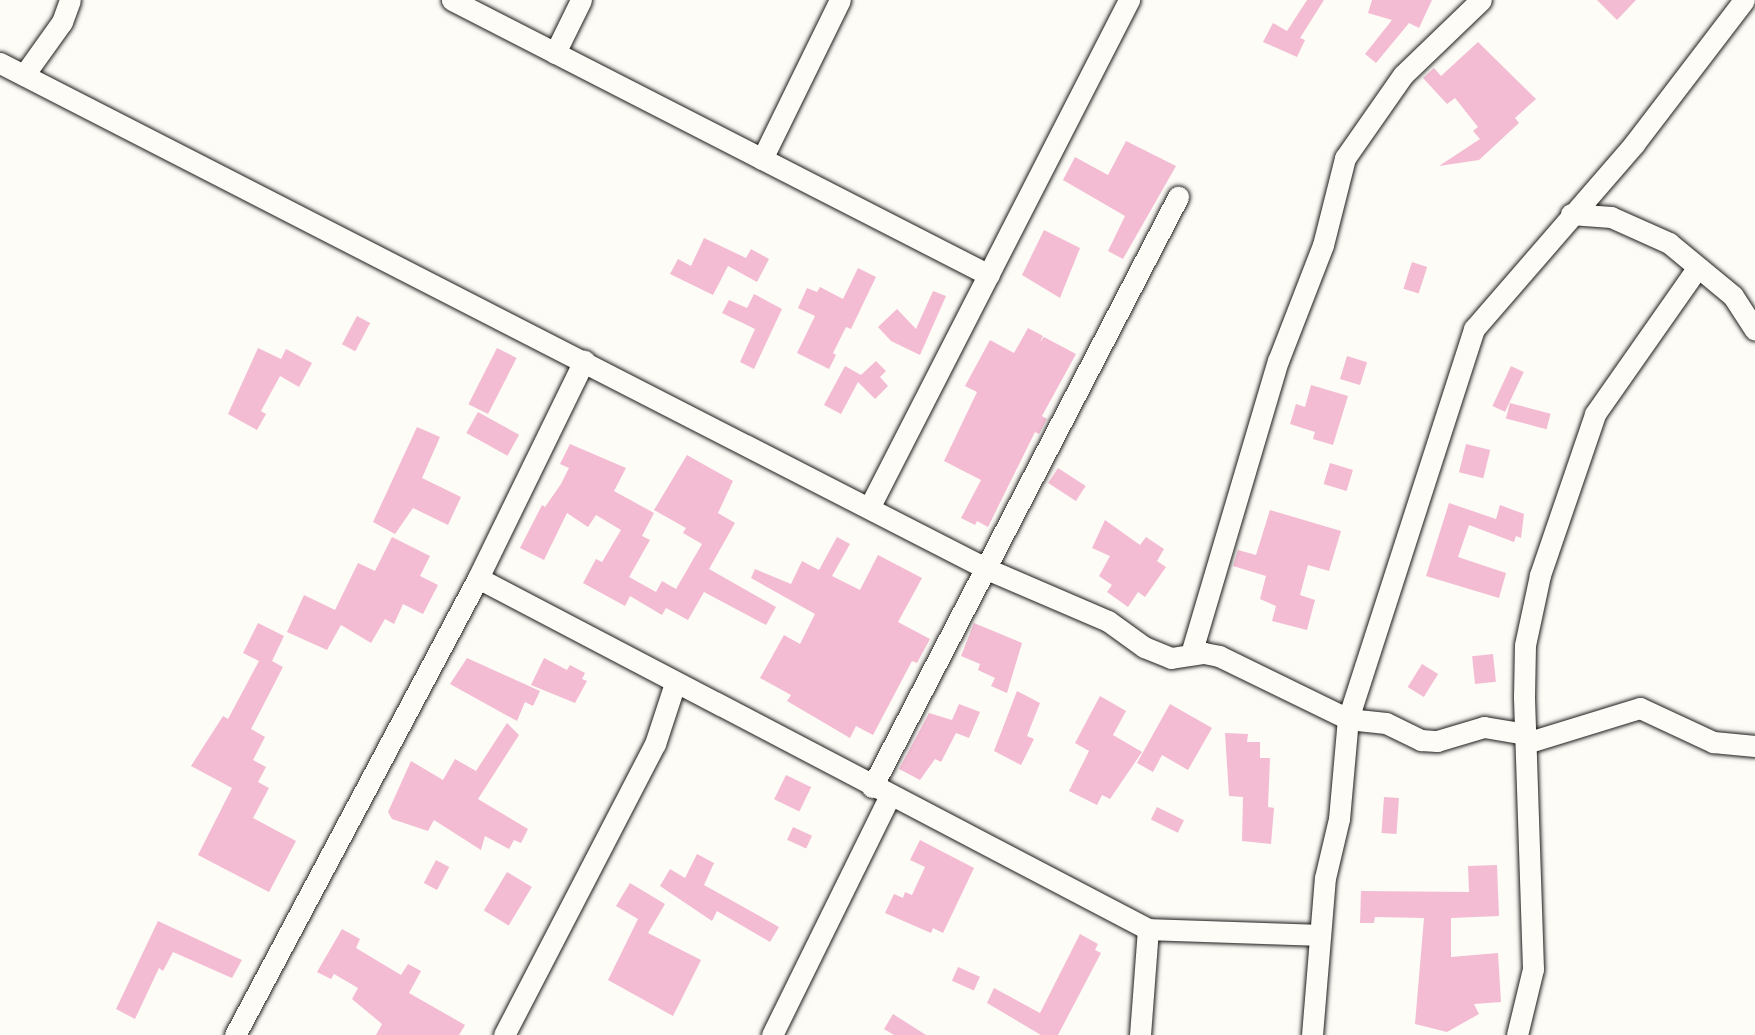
<!DOCTYPE html>
<style>
body{margin:0}
#map{position:relative;width:1755px;height:1035px;overflow:hidden;background:#fdfcf7;font-family:Mynerve,sans-serif}
div>[style]{position:absolute}
[style*='--x']{left:calc(var(--x)*1px);top:calc(var(--y)*1px);width:calc(var(--w)*1px);rotate:calc(var(--a)*1deg)}
.building>*{inset:0;background:#f3bcd3;transform-origin:0 0}
.roads{filter:drop-shadow(0 0 2px #1c1c1c) drop-shadow(0 0 2px #1c1c1c)}
.minor>*{height:21px;margin:-10.5px;padding:0 10.5px;transform-origin:10.5px;border-radius:10.5px;background:#fdfcf7}
span{translate:-50% -50%;white-space:nowrap;text-align:center;line-height:1.15;-webkit-text-stroke:5px #fdfcf7;paint-order:stroke}
</style>
<div id="map">
<div class="building">
<i style="clip-path:polygon(1307px 0,1324px 0,1300px 38px,1305px 40px,1297px 57px,1263px 42px,1273px 23px,1287px 31px)"></i>
<i style="clip-path:polygon(1372px 0,1432px 0,1419px 28px,1409px 23px,1376px 63px,1365px 54px,1392px 20px,1368px 13px)"></i>
<i style="clip-path:polygon(1597px 0,1636px 0,1617px 20px)"></i>
<i style="clip-path:polygon(1478px 42px,1536px 99px,1515px 118px,1519px 123px,1479px 160px,1439px 166px,1480px 139px,1473px 131px,1478px 127px,1455px 98px,1447px 104px,1423px 78px,1434px 68px,1441px 76px)"></i>
<i style="clip-path:polygon(1126px 141px,1176px 166px,1123px 259px,1108px 251px,1125px 216px,1063px 180px,1075px 157px,1108px 175px)"></i>
<i style="clip-path:polygon(1044px 230px,1080px 248px,1060px 298px,1022px 275px)"></i>
<i style="clip-path:polygon(704px 238px,746px 258px,751px 249px,769px 259px,757px 282px,728px 266px,713px 295px,670px 274px,678px 259px,691px 266px)"></i>
<i style="left:1412px;top:262px;width:16px;height:28px;rotate:18deg"></i>
<i style="clip-path:polygon(858px 268px,876px 277px,851px 329px,846px 327px,833px 353px,836px 355px,829px 369px,797px 353px,815px 316px,798px 308px,807px 288px,817px 292px,820px 287px,843px 299px)"></i>
<i style="clip-path:polygon(933px 291px,946px 296px,920px 355px,891px 341px,878px 327px,897px 309px,916px 329px)"></i>
<i style="clip-path:polygon(754px 294px,782px 309px,754px 369px,740px 362px,755px 329px,722px 313px,729px 300px,747px 308px)"></i>
<i style="left:357px;top:316px;width:15px;height:32px;rotate:28deg"></i>
<i style="clip-path:polygon(1028px 328px,1043px 336px,1040px 342px,1044px 337px,1076px 354px,1042px 416px,1047px 419px,1039px 434px,1035px 432px,988px 527px,977px 521px,975px 525px,961px 518px,981px 480px,944px 461px,977px 392px,965px 386px,990px 340px,1014px 353px)"></i>
<i style="clip-path:polygon(258px 348px,281px 359px,286px 349px,312px 363px,299px 387px,280px 376px,261px 411px,266px 414px,257px 430px,228px 414px)"></i>
<i style="left:497px;top:348px;width:22px;height:63px;rotate:27deg"></i>
<i style="left:1347px;top:356px;width:21px;height:24px;rotate:17deg"></i>
<i style="clip-path:polygon(876px 361px,886px 371px,880px 377px,888px 386px,875px 399px,858px 382px,841px 414px,824px 405px,845px 366px,861px 375px)"></i>
<i style="left:1511px;top:366px;width:14px;height:44px;rotate:25deg"></i>
<i style="clip-path:polygon(1311px 385px,1348px 396px,1333px 445px,1313px 439px,1315px 432px,1290px 424px,1296px 404px,1305px 407px)"></i>
<i style="left:1510px;top:403px;width:42px;height:16px;rotate:15deg"></i>
<i style="left:478px;top:412px;width:47px;height:24px;rotate:29deg"></i>
<i style="clip-path:polygon(417px 427px,440px 437px,422px 478px,461px 497px,448px 525px,413px 508px,395px 534px,373px 522px)"></i>
<i style="clip-path:polygon(570px 444px,626px 468px,614px 491px,654px 513px,642px 536px,650px 540px,629px 577px,656px 592px,662px 581px,676px 589px,702px 544px,683px 533px,686px 528px,654px 510px,687px 455px,733px 481px,718px 513px,735px 523px,709px 569px,776px 607px,766px 625px,704px 592px,688px 620px,666px 608px,662px 615px,630px 596px,625px 606px,583px 583px,596px 559px,602px 562px,621px 530px,596px 515px,588px 527px,567px 513px,544px 560px,520px 548px,542px 505px,545px 507px,561px 484px,569px 468px,560px 464px)"></i>
<i style="left:1466px;top:444px;width:25px;height:29px;rotate:14deg"></i>
<i style="left:1330px;top:463px;width:24px;height:22px;rotate:17deg"></i>
<i style="left:1058px;top:468px;width:33px;height:18px;rotate:33deg"></i>
<i style="clip-path:polygon(1449px 503px,1496px 519px,1500px 505px,1524px 514px,1521px 538px,1516px 536px,1514px 542px,1469px 525px,1458px 557px,1506px 573px,1499px 598px,1426px 576px)"></i>
<i style="clip-path:polygon(1270px 510px,1341px 531px,1329px 571px,1308px 565px,1300px 595px,1315px 600px,1307px 630px,1272px 621px,1276px 606px,1260px 599px,1266px 576px,1233px 566px,1238px 550px,1256px 555px)"></i>
<i style="clip-path:polygon(1105px 520px,1140px 545px,1146px 537px,1164px 549px,1157px 561px,1166px 567px,1145px 597px,1138px 592px,1128px 607px,1107px 592px,1112px 585px,1099px 576px,1110px 556px,1092px 548px)"></i>
<i style="clip-path:polygon(392px 537px,430px 556px,420px 576px,438px 585px,423px 614px,403px 604px,394px 624px,385px 619px,371px 643px,341px 625px,327px 650px,287px 632px,304px 595px,335px 610px,358px 563px,375px 571px)"></i>
<i style="clip-path:polygon(837px 537px,850px 544px,832px 576px,860px 590px,878px 555px,922px 578px,898px 622px,930px 639px,917px 663px,912px 661px,873px 735px,856px 726px,850px 738px,787px 701px,791px 695px,760px 678px,784px 635px,800px 644px,815px 614px,751px 578px,755px 569px,791px 584px,802px 561px,819px 570px)"></i>
<i style="clip-path:polygon(258px 623px,284px 636px,272px 661px,283px 667px,251px 729px,265px 737px,253px 760px,266px 767px,258px 782px,269px 788px,253px 818px,296px 841px,269px 892px,198px 855px,232px 788px,191px 766px,223px 716px,228px 719px,259px 661px,243px 653px)"></i>
<i style="clip-path:polygon(974px 623px,1022px 643px,1007px 693px,991px 686px,995px 678px,978px 670px,980px 664px,961px 656px)"></i>
<i style="left:1493px;top:654px;width:28px;height:21px;rotate:84deg"></i>
<i style="clip-path:polygon(467px 658px,540px 691px,533px 706px,525px 702px,517px 721px,450px 684px)"></i>
<i style="clip-path:polygon(544px 658px,567px 670px,570px 665px,585px 673px,582px 679px,587px 681px,575px 703px,531px 685px)"></i>
<i style="left:1422px;top:664px;width:19px;height:27px;rotate:32deg"></i>
<i style="clip-path:polygon(1017px 691px,1040px 703px,1027px 736px,1034px 739px,1021px 765px,994px 751px)"></i>
<i style="clip-path:polygon(1100px 696px,1126px 711px,1113px 735px,1142px 752px,1110px 799px,1102px 795px,1097px 805px,1069px 791px,1089px 751px,1075px 743px)"></i>
<i style="clip-path:polygon(959px 704px,980px 712px,969px 738px,956px 733px,941px 762px,935px 759px,920px 780px,899px 769px,929px 713px,952px 720px)"></i>
<i style="clip-path:polygon(1170px 704px,1212px 728px,1188px 770px,1162px 755px,1153px 772px,1137px 763px)"></i>
<i style="clip-path:polygon(507px 723px,519px 735px,478px 799px,528px 829px,521px 843px,514px 840px,509px 849px,485px 836px,481px 850px,434px 820px,428px 831px,392px 819px,388px 812px,411px 761px,443px 780px,455px 759px,476px 771px)"></i>
<i style="clip-path:polygon(1225px 733px,1248px 734px,1247px 742px,1260px 742px,1260px 758px,1270px 758px,1268px 807px,1274px 808px,1271px 844px,1242px 841px,1243px 797px,1229px 796px)"></i>
<i style="left:786px;top:775px;width:28px;height:27px;rotate:26deg"></i>
<i style="left:1384px;top:797px;width:15px;height:36px;rotate:4deg"></i>
<i style="left:1157px;top:807px;width:30px;height:14px;rotate:26deg"></i>
<i style="left:793px;top:827px;width:21px;height:14px;rotate:25deg"></i>
<i style="clip-path:polygon(920px 840px,974px 868px,943px 933px,933px 928px,931px 933px,885px 913px,894px 894px,903px 898px,905px 892px,912px 895px,925px 867px,910px 860px)"></i>
<i style="clip-path:polygon(697px 854px,714px 863px,704px 885px,779px 927px,770px 942px,717px 911px,712px 921px,660px 886px,670px 869px,685px 878px)"></i>
<i style="left:436px;top:860px;width:15px;height:26px;rotate:28deg"></i>
<i style="clip-path:polygon(1497px 865px,1499px 916px,1451px 918px,1451px 957px,1498px 953px,1501px 1002px,1474px 1004px,1479px 1014px,1447px 1032px,1415px 1024px,1424px 918px,1375px 917px,1374px 923px,1360px 923px,1361px 891px,1469px 892px,1468px 866px)"></i>
<i style="left:507px;top:872px;width:29px;height:45px;rotate:31deg"></i>
<i style="clip-path:polygon(630px 883px,665px 904px,648px 933px,701px 960px,673px 1016px,608px 980px,638px 919px,616px 906px)"></i>
<i style="clip-path:polygon(158px 921px,242px 960px,232px 978px,173px 952px,163px 971px,159px 968px,135px 1019px,116px 1009px)"></i>
<i style="clip-path:polygon(342px 929px,360px 939px,356px 948px,401px 975px,408px 964px,421px 971px,409px 993px,465px 1025px,459px 1035px,376px 1035px,382px 1024px,352px 999px,358px 988px,334px 974px,331px 979px,317px 972px)"></i>
<i style="clip-path:polygon(1080px 934px,1098px 944px,1095px 950px,1101px 953px,1058px 1035px,1041px 1035px,987px 1003px,994px 988px,1040px 1013px)"></i>
<i style="left:958px;top:967px;width:24px;height:15px;rotate:24deg"></i>
<i style="clip-path:polygon(893px 1014px,926px 1035px,894px 1035px,884px 1029px)"></i>
</div>
<div class="roads">
<div class="minor">
<i style="--x:452;--y:0;--w:603;--a:27.12"></i>
<i style="--x:555;--y:53;--w:59;--a:-63.9"></i>
<i style="--x:0;--y:63;--w:1109;--a:27.14"></i>
<i style="--x:987;--y:569;--w:132;--a:23.3"></i>
<i style="--x:1108;--y:621;--w:44;--a:35.8"></i>
<i style="--x:1144;--y:647;--w:29;--a:22"></i>
<i style="--x:1171;--y:658;--w:33;--a:-9"></i>
<i style="--x:1204;--y:653;--w:15;--a:11"></i>
<i style="--x:1219;--y:656;--w:144;--a:26"></i>
<i style="--x:1348;--y:719;--w:38;--a:6"></i>
<i style="--x:1386;--y:723;--w:39;--a:26"></i>
<i style="--x:1421;--y:740;--w:16;--a:4"></i>
<i style="--x:1437;--y:741;--w:49;--a:-16.6"></i>
<i style="--x:1484;--y:727;--w:43;--a:9.5"></i>
<i style="--x:24;--y:75;--w:65;--a:-54.4"></i>
<i style="--x:62;--y:22;--w:23;--a:-70"></i>
<i style="--x:762;--y:159;--w:177;--a:-63.9"></i>
<i style="--x:1571;--y:214;--w:40;--a:4.3"></i>
<i style="--x:1611;--y:217;--w:64;--a:24.1"></i>
<i style="--x:1669;--y:243;--w:83;--a:39.6"></i>
<i style="--x:1733;--y:296;--w:40;--a:57.1"></i>
<i style="--x:869;--y:508;--w:571;--a:-62.9"></i>
<i style="--x:478;--y:578;--w:756;--a:27.65"></i>
<i style="--x:1148;--y:929;--w:171;--a:2"></i>
<i style="--x:1191;--y:654;--w:306;--a:-73.5"></i>
<i style="--x:1278;--y:361;--w:124;--a:-68.8"></i>
<i style="--x:1323;--y:245;--w:90;--a:-75.8"></i>
<i style="--x:1345;--y:158;--w:101;--a:-55.1"></i>
<i style="--x:1403;--y:75;--w:108;--a:-43.9"></i>
<i style="--x:1526;--y:743;--w:119;--a:-17.1"></i>
<i style="--x:1640;--y:708;--w:81;--a:25"></i>
<i style="--x:1713;--y:742;--w:42;--a:5.4"></i>
<i style="--x:872;--y:787;--w:665;--a:-62.59"></i>
<i style="--x:235;--y:1035;--w:518;--a:-62"></i>
<i style="--x:478;--y:578;--w:242;--a:-64"></i>
<i style="--x:504;--y:1035;--w:328;--a:-62.6"></i>
<i style="--x:655;--y:744;--w:64;--a:-71.8"></i>
<i style="--x:772;--y:1035;--w:267;--a:-63.8"></i>
<i style="--x:1140;--y:1035;--w:106;--a:-85.7"></i>
<i style="--x:1312;--y:1035;--w:158;--a:-85.3"></i>
<i style="--x:1325;--y:878;--w:61;--a:-76.7"></i>
<i style="--x:1339;--y:819;--w:100;--a:-84.9"></i>
<i style="--x:1348;--y:719;--w:410;--a:-72.1"></i>
<i style="--x:1474;--y:329;--w:245;--a:-49.1"></i>
<i style="--x:1634;--y:144;--w:181;--a:-52.6"></i>
<i style="--x:1517;--y:1035;--w:68;--a:-76.4"></i>
<i style="--x:1533;--y:969;--w:272;--a:-91.9"></i>
<i style="--x:1524;--y:697;--w:52;--a:-88.9"></i>
<i style="--x:1525;--y:645;--w:72;--a:-77.9"></i>
<i style="--x:1540;--y:575;--w:170;--a:-71.1"></i>
<i style="--x:1595;--y:414;--w:179;--a:-55"></i>
</div>
</div>
</div>
